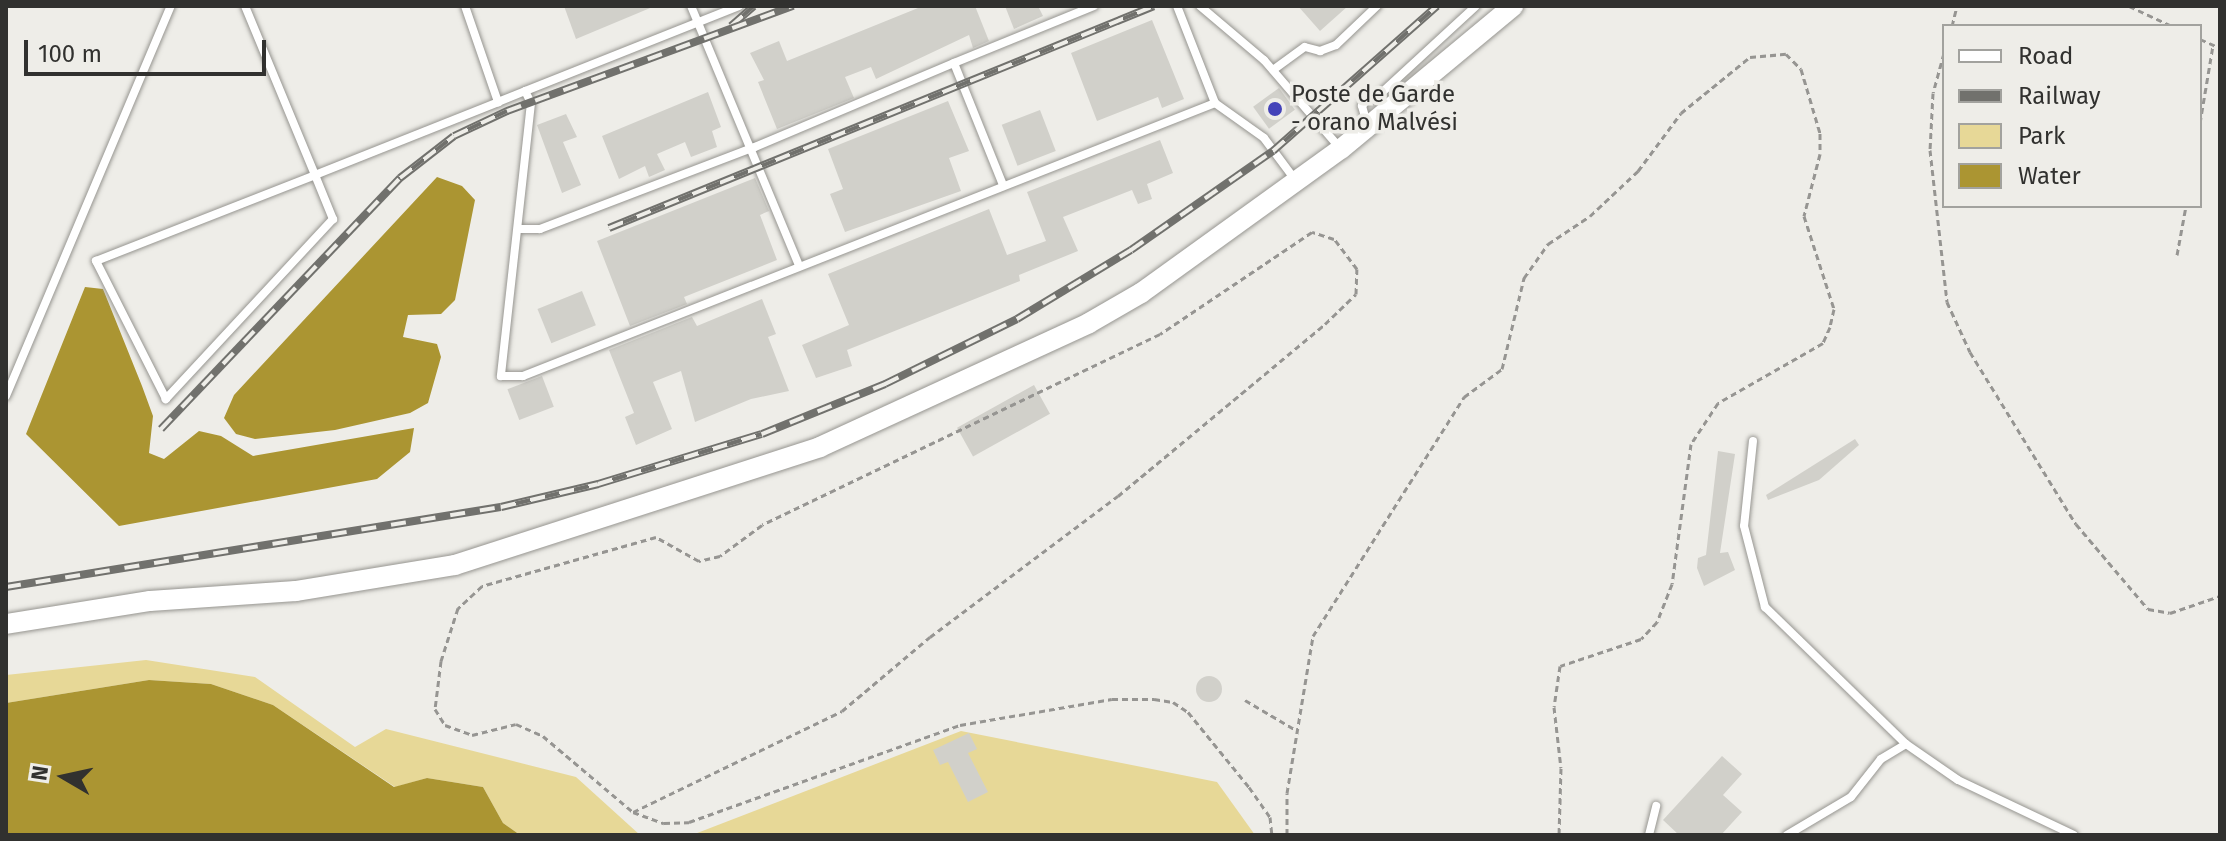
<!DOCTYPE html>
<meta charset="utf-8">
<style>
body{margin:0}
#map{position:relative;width:2226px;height:841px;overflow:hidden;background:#eeede8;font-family:"Fira Sans",sans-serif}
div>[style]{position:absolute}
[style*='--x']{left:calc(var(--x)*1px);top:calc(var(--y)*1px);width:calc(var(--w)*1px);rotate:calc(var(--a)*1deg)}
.green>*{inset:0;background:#e7d897}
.water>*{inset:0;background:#ab9532}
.building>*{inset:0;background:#d1d0ca;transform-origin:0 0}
.round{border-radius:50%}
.path>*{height:3px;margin-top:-1.5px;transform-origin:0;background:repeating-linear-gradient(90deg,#969592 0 6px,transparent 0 10px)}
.roads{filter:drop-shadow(0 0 2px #969590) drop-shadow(0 0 2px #969590)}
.service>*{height:8px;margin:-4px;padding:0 4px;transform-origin:4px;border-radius:4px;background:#fff}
.tertiary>*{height:20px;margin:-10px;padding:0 10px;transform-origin:10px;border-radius:10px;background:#fff}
.rail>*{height:8px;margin-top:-4px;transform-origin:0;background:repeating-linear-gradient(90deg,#eeede8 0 15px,#71716d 0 30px);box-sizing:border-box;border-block:2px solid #71716d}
.dots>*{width:22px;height:22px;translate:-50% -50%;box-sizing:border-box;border:4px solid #eeede8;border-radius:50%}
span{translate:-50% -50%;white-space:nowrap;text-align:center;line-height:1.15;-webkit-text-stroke:7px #eeede8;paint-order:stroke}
.poi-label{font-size:24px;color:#31312f}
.left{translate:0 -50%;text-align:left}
.frame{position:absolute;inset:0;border:8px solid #31312f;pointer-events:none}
.legend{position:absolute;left:1942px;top:24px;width:260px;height:184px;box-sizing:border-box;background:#eeede8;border:2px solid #a2a29e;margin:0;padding:10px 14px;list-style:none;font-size:24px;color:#31312f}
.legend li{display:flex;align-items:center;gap:16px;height:40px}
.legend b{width:40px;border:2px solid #a2a29e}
.north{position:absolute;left:24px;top:737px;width:80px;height:80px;-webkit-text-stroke:6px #eeede8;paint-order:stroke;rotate:279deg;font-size:22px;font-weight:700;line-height:32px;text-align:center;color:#31312f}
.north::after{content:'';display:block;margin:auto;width:28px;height:36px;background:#31312f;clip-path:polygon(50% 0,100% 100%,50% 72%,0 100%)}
.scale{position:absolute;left:24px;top:40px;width:242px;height:36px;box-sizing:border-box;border:4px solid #31312f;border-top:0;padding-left:10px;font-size:24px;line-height:28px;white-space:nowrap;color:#31312f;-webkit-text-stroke:6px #eeede8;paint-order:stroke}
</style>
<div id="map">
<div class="green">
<i style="clip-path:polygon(146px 660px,255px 677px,355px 747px,386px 729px,576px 777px,640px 835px,520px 835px,503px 823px,483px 787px,427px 778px,395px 787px,273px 705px,211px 684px,149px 680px,6px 703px,6px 675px)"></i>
<i style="clip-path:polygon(961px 731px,1217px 782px,1255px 835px,692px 835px)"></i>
</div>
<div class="water">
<i style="clip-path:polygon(437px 177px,462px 186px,475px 200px,455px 300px,441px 314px,408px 315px,403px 337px,437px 344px,441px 357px,428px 403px,410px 413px,335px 430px,255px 439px,236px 434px,224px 418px,234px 395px)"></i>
<i style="clip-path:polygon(85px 287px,103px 289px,142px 386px,153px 416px,149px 453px,164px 459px,199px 431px,221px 436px,253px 456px,414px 428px,410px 452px,377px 479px,119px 526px,26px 434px)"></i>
<i style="clip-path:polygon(149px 680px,211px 684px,273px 705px,394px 787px,427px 778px,483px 787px,503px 823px,520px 835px,6px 835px,6px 703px)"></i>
</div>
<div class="building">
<i style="clip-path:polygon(564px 6px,655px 6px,576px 39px)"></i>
<i style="clip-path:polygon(923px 6px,975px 6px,989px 41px,973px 48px,969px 35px,876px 79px,871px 67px,845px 77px,854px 98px,777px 129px,758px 82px,764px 80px,750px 53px,779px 41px,787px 61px)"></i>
<i style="clip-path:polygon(1005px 6px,1038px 6px,1043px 16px,1014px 29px)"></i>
<i style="clip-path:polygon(1298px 6px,1348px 6px,1320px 31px)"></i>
<i style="clip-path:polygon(1152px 20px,1184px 99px,1162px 108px,1158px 97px,1097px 121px,1071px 53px)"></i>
<i style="left:1279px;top:88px;width:27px;height:32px;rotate:54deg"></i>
<i style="clip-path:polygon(708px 92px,721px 127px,712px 131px,717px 147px,691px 157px,685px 142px,657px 154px,665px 170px,649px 177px,645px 166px,619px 179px,602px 136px)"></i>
<i style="clip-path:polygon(948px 101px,969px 151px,949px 158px,961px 191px,845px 232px,830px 194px,843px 189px,828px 149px)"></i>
<i style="left:1040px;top:110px;width:44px;height:41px;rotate:69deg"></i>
<i style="clip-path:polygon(566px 114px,577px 137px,563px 142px,581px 185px,562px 193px,537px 125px)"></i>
<i style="clip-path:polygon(1160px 140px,1173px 173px,1147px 184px,1152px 199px,1138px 204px,1132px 190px,1063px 217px,1078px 251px,1019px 275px,1020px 281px,847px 350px,852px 366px,816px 378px,802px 345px,849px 325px,828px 274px,989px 209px,1007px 255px,1046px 241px,1027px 192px)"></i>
<i style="clip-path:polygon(755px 178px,769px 211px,760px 215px,777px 260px,684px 297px,687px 304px,630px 326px,597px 241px)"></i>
<i style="left:582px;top:291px;width:37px;height:48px;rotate:68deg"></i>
<i style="clip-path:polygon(762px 299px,776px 334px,768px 337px,789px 391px,751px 399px,695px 422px,681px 371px,653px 382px,672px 429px,636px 445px,625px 417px,634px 413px,609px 350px,692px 317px,697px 326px)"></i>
<i style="left:542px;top:376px;width:33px;height:37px;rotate:69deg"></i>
<i style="left:1034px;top:385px;width:33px;height:88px;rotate:61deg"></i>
<i style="clip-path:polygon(1855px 439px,1859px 445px,1819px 480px,1768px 500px,1766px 495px)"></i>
<i style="clip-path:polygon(1718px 451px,1735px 454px,1720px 553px,1728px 552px,1735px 570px,1704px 586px,1697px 568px,1698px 558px,1706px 555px)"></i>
<i class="round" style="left:1196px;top:676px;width:26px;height:26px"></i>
<i style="clip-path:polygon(969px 733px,977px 749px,968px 753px,988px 792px,968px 802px,948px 762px,940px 765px,933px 750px)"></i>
<i style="clip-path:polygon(1722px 756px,1742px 774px,1723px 795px,1742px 812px,1721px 835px,1679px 835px,1663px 820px)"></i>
</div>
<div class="path">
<i style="--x:2129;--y:6;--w:47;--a:24.9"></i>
<i style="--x:1952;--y:26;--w:21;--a:-76"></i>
<i style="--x:2200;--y:39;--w:22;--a:24"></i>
<i style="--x:1944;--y:53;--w:41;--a:105.4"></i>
<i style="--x:1933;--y:93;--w:57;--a:93"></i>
<i style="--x:1930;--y:150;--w:153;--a:83.6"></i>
<i style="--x:1947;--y:302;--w:55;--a:65.3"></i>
<i style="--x:1970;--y:352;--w:202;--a:58.4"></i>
<i style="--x:2076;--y:524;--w:111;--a:49.7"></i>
<i style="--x:2148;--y:609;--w:22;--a:10"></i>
<i style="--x:2170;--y:613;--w:53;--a:-18.8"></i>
<i style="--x:2200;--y:123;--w:79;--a:-80.5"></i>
<i style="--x:2177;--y:255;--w:50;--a:-79.6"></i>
<i style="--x:1245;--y:700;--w:59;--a:30.5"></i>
<i style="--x:633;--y:812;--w:232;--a:-25.8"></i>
<i style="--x:842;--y:711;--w:115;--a:-40.1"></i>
<i style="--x:930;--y:637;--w:235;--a:-36.9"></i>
<i style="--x:1118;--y:496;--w:269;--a:-39.7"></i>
<i style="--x:1325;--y:324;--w:43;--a:-44.1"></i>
<i style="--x:1356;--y:294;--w:25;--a:-88"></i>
<i style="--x:1357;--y:269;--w:38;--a:-127"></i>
<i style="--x:1334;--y:239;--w:23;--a:-162"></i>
<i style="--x:1312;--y:232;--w:183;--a:146.1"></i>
<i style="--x:1160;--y:334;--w:441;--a:154.4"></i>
<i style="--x:762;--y:525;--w:52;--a:143.6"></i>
<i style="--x:720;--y:556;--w:22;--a:167"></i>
<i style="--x:699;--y:561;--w:49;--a:-150.8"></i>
<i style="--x:656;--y:537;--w:181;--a:164.3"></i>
<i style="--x:482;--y:586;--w:33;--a:137"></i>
<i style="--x:458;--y:608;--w:56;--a:107.8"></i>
<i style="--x:441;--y:661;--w:48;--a:97.1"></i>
<i style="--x:435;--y:709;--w:19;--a:58"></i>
<i style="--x:445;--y:725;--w:29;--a:20"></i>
<i style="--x:472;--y:735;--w:45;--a:-14"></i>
<i style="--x:516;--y:724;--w:30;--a:24"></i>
<i style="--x:543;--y:736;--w:118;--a:40.2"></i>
<i style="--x:633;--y:812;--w:33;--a:20"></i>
<i style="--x:664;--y:823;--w:25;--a:-2"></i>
<i style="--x:689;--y:822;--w:288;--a:-19.7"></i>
<i style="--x:960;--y:725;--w:154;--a:-9.7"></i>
<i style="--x:1112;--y:699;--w:42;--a:0"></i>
<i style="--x:1154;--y:699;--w:19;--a:9"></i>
<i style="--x:1173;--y:702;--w:18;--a:34"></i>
<i style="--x:1188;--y:712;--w:97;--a:50.9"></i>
<i style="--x:1249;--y:787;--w:37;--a:55"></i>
<i style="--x:1270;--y:817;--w:18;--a:84"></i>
<i style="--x:1287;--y:835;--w:42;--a:-90"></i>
<i style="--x:1287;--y:793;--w:159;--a:-80.6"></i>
<i style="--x:1313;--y:636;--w:283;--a:-57.7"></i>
<i style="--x:1464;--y:397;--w:47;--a:-36.4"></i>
<i style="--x:1502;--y:369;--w:94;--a:-76.4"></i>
<i style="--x:1524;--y:278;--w:42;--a:-54.8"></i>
<i style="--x:1548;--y:244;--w:50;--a:-33.7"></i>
<i style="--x:1590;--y:216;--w:66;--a:-43.2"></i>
<i style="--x:1638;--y:171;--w:72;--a:-53.4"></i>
<i style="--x:1681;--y:113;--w:89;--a:-39.1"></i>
<i style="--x:1750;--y:57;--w:36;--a:-5"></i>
<i style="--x:1786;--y:54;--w:21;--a:45"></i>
<i style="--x:1801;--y:69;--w:67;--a:73.5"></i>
<i style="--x:1820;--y:133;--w:21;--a:90"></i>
<i style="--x:1820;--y:154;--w:64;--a:104.5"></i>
<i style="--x:1804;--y:216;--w:98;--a:72.1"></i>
<i style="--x:1834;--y:309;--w:18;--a:103"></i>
<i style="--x:1830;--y:327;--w:17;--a:114"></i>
<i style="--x:1823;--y:343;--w:121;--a:150.3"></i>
<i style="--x:1718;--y:403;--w:49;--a:123.4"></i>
<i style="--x:1691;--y:444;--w:141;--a:97.7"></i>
<i style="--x:1672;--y:584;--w:41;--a:111.5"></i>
<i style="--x:1657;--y:622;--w:23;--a:133"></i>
<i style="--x:1641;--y:639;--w:85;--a:161.6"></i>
<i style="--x:1560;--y:666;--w:41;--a:98.3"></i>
<i style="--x:1554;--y:707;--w:61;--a:83.5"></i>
<i style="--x:1561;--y:768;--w:67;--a:91.7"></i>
</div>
<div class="roads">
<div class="service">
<i style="--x:245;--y:6;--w:183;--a:67.5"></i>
<i style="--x:315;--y:175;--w:48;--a:67.8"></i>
<i style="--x:333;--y:219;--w:246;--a:132.9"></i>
<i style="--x:166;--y:399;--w:155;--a:-116.9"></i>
<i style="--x:96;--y:261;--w:235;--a:-21.4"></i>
<i style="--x:315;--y:175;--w:197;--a:-21.7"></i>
<i style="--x:465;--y:6;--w:102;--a:71"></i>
<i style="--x:498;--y:102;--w:29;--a:-22"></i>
<i style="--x:691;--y:6;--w:282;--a:67.4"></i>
<i style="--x:739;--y:6;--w:230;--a:158.3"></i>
<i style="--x:525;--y:91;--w:13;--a:63"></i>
<i style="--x:531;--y:103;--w:275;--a:96.3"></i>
<i style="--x:501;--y:376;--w:22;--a:0"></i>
<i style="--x:523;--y:376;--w:744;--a:-21.53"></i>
<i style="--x:1215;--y:103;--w:60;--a:35.5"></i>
<i style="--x:1264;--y:138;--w:54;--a:53.3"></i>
<i style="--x:1177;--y:6;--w:104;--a:68.6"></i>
<i style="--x:1200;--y:6;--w:84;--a:40.2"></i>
<i style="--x:1264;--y:60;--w:116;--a:49.2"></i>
<i style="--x:1273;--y:70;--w:39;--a:-36"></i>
<i style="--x:1305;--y:47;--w:16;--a:15"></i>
<i style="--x:1320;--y:51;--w:17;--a:-21"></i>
<i style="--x:1336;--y:45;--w:57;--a:-43.6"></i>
<i style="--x:1368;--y:127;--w:22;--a:-106"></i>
<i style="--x:1362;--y:106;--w:6;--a:-51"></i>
<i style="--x:1366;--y:101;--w:12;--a:-20"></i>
<i style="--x:1377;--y:97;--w:134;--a:-42.6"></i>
<i style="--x:1003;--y:185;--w:131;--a:-111.9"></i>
<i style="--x:954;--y:63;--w:151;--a:-22.2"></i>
<i style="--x:518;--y:229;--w:22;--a:0"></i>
<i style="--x:540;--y:229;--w:230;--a:-20.9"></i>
<i style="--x:755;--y:147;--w:216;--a:-22.9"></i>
<i style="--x:6;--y:396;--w:423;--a:-67.1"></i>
<i style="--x:1753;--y:441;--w:85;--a:96"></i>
<i style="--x:1744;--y:526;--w:84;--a:75.5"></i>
<i style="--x:1765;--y:607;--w:197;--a:44.2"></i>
<i style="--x:1906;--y:744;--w:63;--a:34.7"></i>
<i style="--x:1958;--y:780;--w:128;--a:25.4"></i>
<i style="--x:1649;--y:835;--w:30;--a:-76"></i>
<i style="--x:1787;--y:835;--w:74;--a:-30.7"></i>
<i style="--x:1851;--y:797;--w:48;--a:-51.7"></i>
<i style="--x:1881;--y:759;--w:29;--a:-31"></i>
</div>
<div class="tertiary">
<i style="--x:6;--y:624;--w:146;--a:-9.1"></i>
<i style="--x:150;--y:601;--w:146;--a:-3.9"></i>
<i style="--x:296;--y:591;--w:161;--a:-9.3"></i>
<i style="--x:455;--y:565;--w:384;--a:-17.9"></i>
<i style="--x:820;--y:447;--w:296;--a:-24.7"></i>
<i style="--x:1089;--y:323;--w:60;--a:-30"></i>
<i style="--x:1141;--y:293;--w:246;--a:-35.8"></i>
<i style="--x:1341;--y:149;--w:224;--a:-39.7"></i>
</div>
</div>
<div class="rail">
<i style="--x:731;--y:26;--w:30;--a:-41"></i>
<i style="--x:609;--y:228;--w:588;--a:-22.16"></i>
<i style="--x:161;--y:429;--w:347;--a:-46.4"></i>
<i style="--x:400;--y:178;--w:68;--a:-37.9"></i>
<i style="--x:454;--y:136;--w:59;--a:-25.3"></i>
<i style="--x:507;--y:111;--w:305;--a:-20.2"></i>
<i style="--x:6;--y:587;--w:501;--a:-9.18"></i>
<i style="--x:501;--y:507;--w:100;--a:-13.3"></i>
<i style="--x:598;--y:484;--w:171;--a:-17"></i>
<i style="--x:762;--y:434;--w:133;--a:-22.1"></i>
<i style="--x:885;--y:384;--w:147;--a:-26.2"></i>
<i style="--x:1017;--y:319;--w:133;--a:-31.2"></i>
<i style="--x:1131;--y:250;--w:173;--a:-34.9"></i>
<i style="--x:1273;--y:151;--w:219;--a:-41.5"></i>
</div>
<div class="dots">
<i style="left:1275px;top:109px;background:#4443b9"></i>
</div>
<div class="poi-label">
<span class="left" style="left:1291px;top:109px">Poste de Garde<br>- orano Malvési</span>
</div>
<div class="frame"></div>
<ul class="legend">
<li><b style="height:10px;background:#fff"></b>Road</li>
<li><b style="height:10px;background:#71716d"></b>Railway</li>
<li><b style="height:22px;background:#e7d897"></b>Park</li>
<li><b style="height:22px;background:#ab9532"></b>Water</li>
</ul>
<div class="north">N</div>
<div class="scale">100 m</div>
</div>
